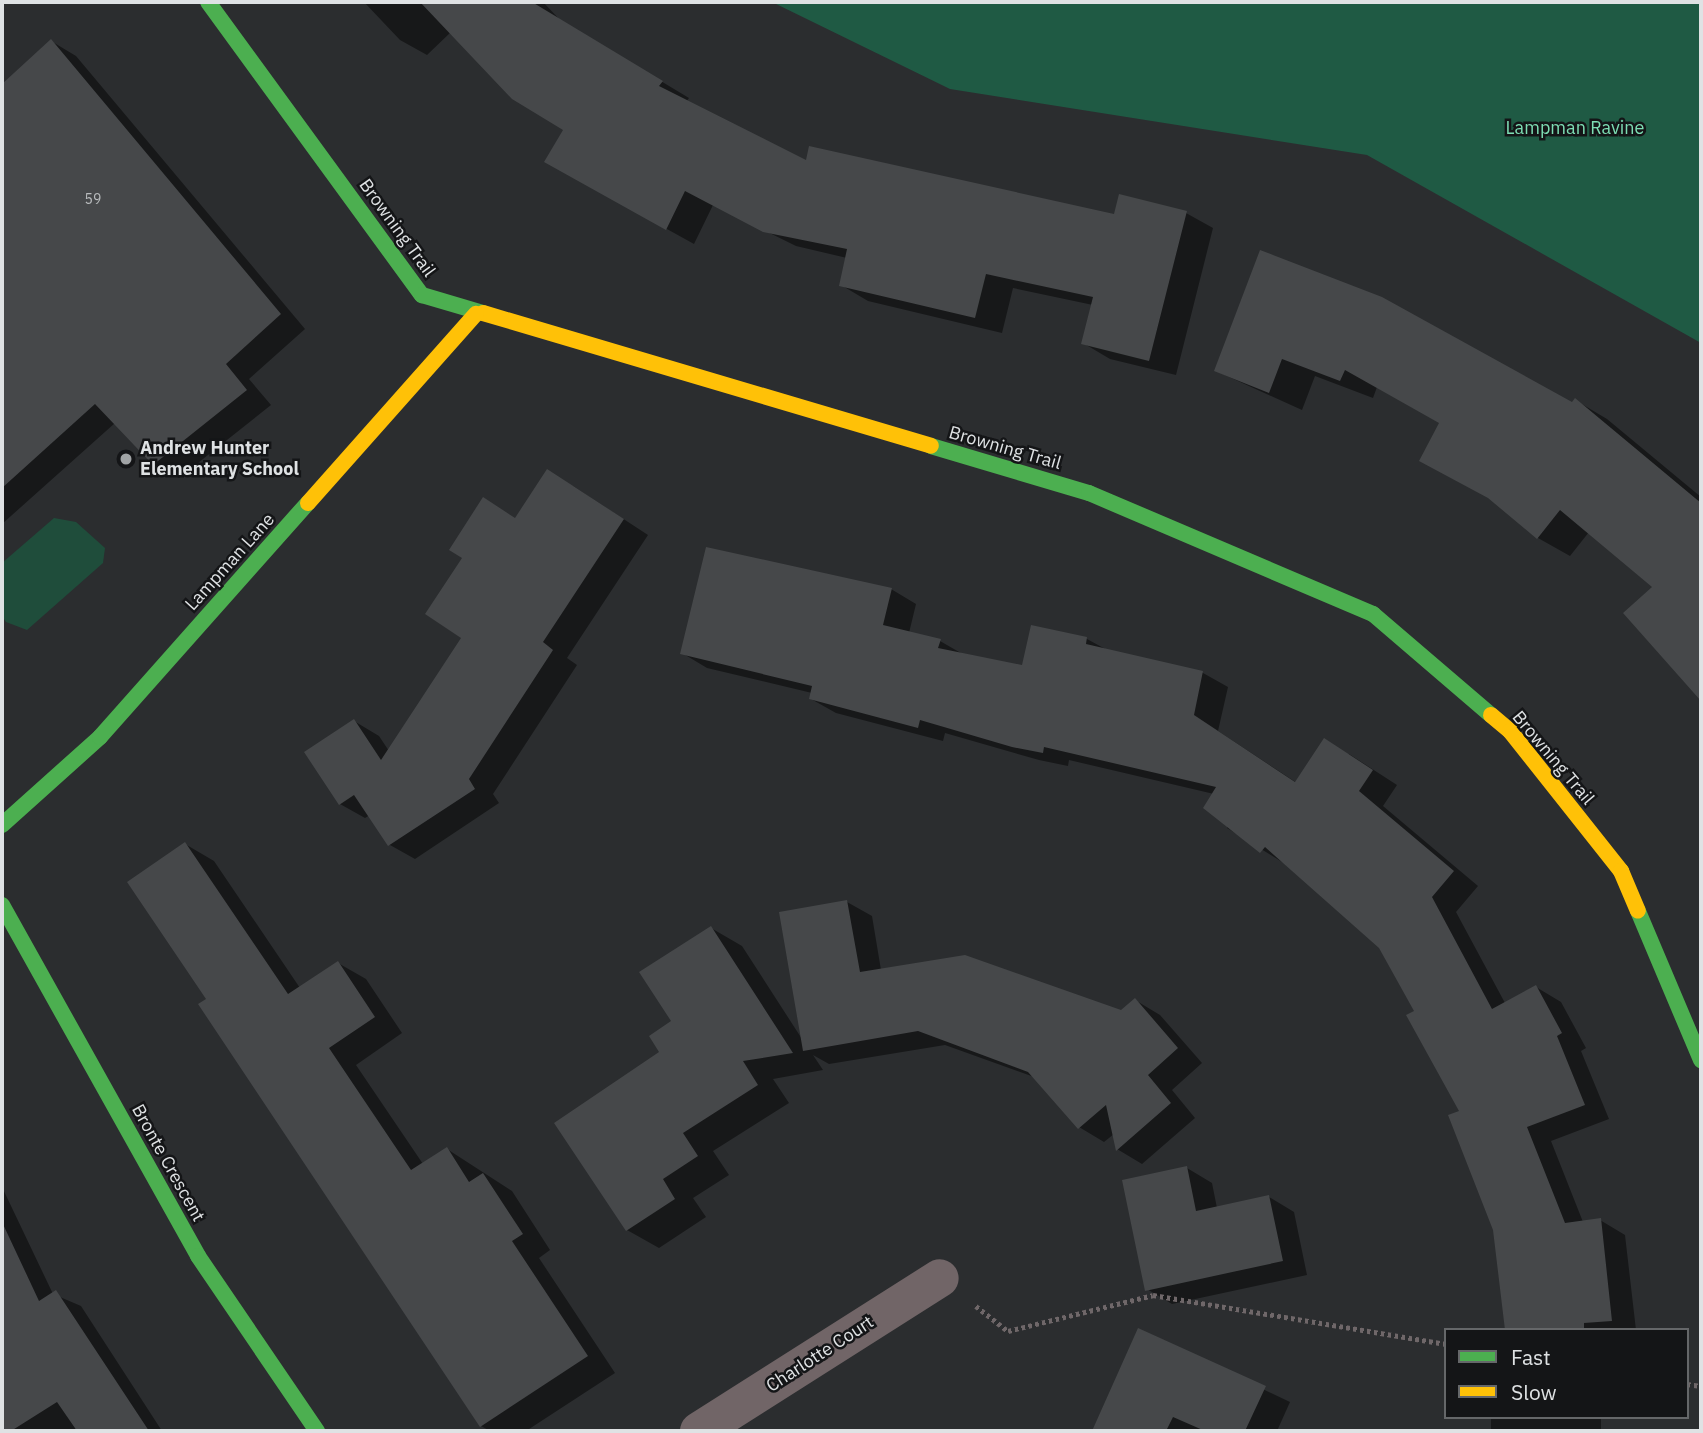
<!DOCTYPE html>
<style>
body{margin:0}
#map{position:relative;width:1703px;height:1433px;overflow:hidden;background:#2b2d2f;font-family:"IBM Plex Sans",sans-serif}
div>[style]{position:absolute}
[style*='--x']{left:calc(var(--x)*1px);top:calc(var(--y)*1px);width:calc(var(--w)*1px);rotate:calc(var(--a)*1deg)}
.green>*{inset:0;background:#1f4d3b}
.forest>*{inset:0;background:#1f5a44}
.shadow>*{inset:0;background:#0007;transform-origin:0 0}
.building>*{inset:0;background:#46484a}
.path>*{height:4.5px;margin-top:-2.25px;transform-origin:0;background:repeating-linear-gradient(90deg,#6f6769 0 3.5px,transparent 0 7px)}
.street>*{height:38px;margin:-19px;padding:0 19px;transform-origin:19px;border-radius:19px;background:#716567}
.fast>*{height:16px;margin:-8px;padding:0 8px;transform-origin:8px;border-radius:8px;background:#4caf50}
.slow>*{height:16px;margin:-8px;padding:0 8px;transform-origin:8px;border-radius:8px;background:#ffc107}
.dots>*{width:19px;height:19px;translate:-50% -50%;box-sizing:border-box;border:4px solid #141517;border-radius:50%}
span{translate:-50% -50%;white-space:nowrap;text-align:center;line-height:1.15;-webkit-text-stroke:5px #141517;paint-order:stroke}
.number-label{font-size:14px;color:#b9bcbe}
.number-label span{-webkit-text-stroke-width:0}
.park-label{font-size:18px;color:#7ddeb4}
.street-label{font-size:18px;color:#dfe2e4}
.poi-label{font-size:18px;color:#dfe2e4;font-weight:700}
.left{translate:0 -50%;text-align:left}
.frame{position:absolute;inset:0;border:4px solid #dfe2e4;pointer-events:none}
.legend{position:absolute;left:1444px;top:1328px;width:245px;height:91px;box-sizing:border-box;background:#141517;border:2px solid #656769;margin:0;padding:9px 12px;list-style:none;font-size:21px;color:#dfe2e4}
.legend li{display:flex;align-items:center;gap:14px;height:35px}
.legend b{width:35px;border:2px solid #656769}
</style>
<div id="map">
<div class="green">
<i style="clip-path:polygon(54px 518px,76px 522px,105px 548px,103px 563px,27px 630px,6px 622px,2px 616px,2px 563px)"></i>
</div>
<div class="forest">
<i style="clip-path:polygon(772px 2px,1701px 2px,1701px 343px,1367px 155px,950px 89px)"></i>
</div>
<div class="shadow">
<i style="clip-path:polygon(364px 2px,543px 2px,561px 21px,689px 98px,686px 102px,807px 162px,1115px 216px,1186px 213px,1213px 228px,1176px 375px,1110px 359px,1083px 343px,1093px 305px,1013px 288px,1002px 333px,868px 301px,841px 285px,847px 258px,796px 246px,713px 205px,694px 244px,573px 177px,566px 129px,451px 32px,427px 55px,400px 40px)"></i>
<i style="clip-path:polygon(51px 41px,76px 56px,305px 329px,249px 379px,271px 405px,179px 478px,154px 463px,115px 423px,2px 524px,2px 86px)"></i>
<i style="clip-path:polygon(1261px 252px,1572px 404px,1575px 400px,1607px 419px,1701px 497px,1701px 698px,1626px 613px,1655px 587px,1589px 532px,1570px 556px,1538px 538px,1441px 423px,1377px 387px,1373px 398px,1315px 376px,1302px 410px,1216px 371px)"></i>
<i style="clip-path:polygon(573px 486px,648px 535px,567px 658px,577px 665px,493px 794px,499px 803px,415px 859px,390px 845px,370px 815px,365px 818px,340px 804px,354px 721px,379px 736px,389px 751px,463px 637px,516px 519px)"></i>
<i style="clip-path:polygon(891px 589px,916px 604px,909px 633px,940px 641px,966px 656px,1024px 668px,1087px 639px,1109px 651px,1203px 673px,1228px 687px,1218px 731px,1297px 783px,1349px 754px,1397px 785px,1383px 806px,1478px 886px,1456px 912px,1505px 1003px,1536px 987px,1561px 1002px,1586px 1048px,1581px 1051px,1609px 1119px,1551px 1141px,1583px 1222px,1600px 1220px,1625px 1235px,1636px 1330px,1506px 1330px,1495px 1229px,1461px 1112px,1416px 1012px,1381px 947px,1287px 865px,1227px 828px,1230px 823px,1214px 794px,1069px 760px,1068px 766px,1039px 760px,945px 733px,943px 741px,836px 713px,811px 699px,812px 693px,707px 668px,682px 653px)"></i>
<i style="clip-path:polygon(185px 844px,214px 861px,300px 988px,338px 963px,366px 979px,402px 1033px,356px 1065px,423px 1164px,447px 1149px,512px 1191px,550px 1250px,539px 1258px,615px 1373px,526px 1431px,490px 1431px,481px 1426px,200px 1005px,208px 999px)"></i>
<i style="clip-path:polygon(847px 902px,872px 916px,881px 970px,1121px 1012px,1135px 1000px,1160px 1015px,1202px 1063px,1172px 1090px,1195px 1118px,1142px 1164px,1117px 1149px,1114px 1134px,1104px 1142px,1079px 1127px,1037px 1078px,945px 1045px,829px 1064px,813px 1055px,823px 1070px,773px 1079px,789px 1103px,713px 1151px,729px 1175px,693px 1198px,706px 1217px,659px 1248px,627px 1230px,662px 1053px,711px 928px,742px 946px,802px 1039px)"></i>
<i style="clip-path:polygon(1187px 1168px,1212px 1183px,1217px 1208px,1269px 1197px,1294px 1212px,1307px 1275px,1172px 1304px,1147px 1289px)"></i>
<i style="clip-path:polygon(2px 1187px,53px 1294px,81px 1306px,162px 1431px,2px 1431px)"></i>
<i style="clip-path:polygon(1139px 1330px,1290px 1402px,1277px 1431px,1094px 1431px)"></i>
<i style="left:1491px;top:1417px;width:110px;height:14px"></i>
</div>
<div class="building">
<i style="clip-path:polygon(420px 2px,532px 2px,663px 81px,659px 86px,806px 160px,809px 146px,1114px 214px,1119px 194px,1187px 211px,1149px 361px,1081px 344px,1093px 297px,986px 274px,975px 318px,839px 286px,847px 249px,763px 232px,685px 191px,666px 230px,544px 162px,563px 130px,512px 99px)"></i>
<i style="clip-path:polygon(51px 39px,281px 314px,226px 364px,247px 390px,153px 465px,95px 404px,2px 488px,2px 84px)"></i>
<i style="clip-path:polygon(1260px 250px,1382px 297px,1572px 402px,1575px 398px,1701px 503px,1701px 701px,1623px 613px,1652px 587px,1560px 510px,1537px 539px,1488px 498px,1419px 461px,1439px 423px,1345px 370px,1340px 381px,1282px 359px,1269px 393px,1214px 371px)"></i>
<i style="clip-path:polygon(547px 469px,624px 519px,543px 642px,553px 650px,469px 779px,475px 789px,388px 846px,354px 795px,339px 805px,304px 752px,354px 719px,381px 760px,461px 638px,425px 614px,462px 558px,449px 550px,483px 497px,515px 518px)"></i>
<i style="clip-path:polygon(706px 547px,892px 588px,883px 625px,941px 639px,938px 648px,1022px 665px,1031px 625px,1087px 637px,1086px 644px,1203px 671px,1194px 715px,1295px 782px,1324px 738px,1373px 770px,1359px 791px,1454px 871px,1432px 897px,1492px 1009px,1536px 985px,1562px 1033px,1557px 1036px,1585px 1105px,1527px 1127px,1565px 1223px,1601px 1218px,1612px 1321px,1584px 1323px,1584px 1330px,1505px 1330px,1493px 1230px,1448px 1115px,1459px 1111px,1406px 1015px,1414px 1011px,1379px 948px,1265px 847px,1260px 853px,1203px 808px,1216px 787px,1044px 747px,1043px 753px,1012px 747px,920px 720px,918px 728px,809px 699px,812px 686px,680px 654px)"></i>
<i style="clip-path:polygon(185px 842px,288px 994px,338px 961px,375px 1017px,329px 1048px,411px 1170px,447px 1147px,469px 1182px,483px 1173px,523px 1234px,512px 1241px,588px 1356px,480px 1427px,198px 1004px,206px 999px,127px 882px)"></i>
<i style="clip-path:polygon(847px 900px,860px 972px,965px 955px,1121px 1010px,1135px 998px,1178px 1048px,1148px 1075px,1171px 1103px,1116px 1151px,1106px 1105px,1078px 1129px,1028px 1072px,918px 1031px,803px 1051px,779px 912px)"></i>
<i style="clip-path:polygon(711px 926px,793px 1053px,743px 1061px,758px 1085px,683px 1133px,698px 1156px,663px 1179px,675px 1199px,626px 1231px,554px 1123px,659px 1052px,649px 1036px,671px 1021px,639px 972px)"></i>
<i style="clip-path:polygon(1187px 1166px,1196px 1211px,1269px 1195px,1283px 1261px,1145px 1291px,1122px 1180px)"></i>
<i style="clip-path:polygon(2px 1222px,39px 1301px,56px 1290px,149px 1431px,77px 1431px,57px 1402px,11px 1431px,2px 1431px)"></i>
<i style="clip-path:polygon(1138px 1328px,1266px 1386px,1245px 1431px,1205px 1431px,1173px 1417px,1166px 1431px,1092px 1431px)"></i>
</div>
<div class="path">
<i style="--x:976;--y:1306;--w:41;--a:38"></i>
<i style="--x:1008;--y:1331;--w:149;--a:-13.9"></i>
<i style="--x:1153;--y:1295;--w:297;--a:9.5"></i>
<i style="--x:1687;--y:1384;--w:14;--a:8"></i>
</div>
<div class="street">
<i style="--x:699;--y:1431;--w:285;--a:-32.4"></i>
</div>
<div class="fast">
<i style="--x:208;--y:2;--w:363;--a:53.9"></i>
<i style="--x:422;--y:295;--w:64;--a:16.4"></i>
<i style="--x:931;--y:446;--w:165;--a:16.6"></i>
<i style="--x:1089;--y:493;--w:309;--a:23.1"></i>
<i style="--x:1373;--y:614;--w:155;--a:40.6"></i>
<i style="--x:2;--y:825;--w:132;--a:-41.9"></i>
<i style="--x:100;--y:737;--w:313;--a:-48.4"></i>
<i style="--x:2;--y:905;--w:402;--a:60.8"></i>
<i style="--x:198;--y:1256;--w:212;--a:55.8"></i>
<i style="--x:1638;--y:911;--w:162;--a:67.1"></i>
</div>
<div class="slow">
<i style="--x:483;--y:313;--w:467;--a:16.5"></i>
<i style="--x:308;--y:503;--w:253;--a:-48.4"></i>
<i style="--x:1491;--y:715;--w:25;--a:40"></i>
<i style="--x:1510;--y:731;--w:179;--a:51.6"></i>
<i style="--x:1621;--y:871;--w:43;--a:67"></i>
</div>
<div class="dots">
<i style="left:126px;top:459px;background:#a0a3a5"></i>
</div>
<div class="number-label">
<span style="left:93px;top:199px">59</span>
</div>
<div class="park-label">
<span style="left:1575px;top:128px">Lampman Ravine</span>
</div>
<div class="street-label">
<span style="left:397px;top:228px;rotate:54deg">Browning Trail</span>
<span style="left:1005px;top:448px;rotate:16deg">Browning Trail</span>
<span style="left:230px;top:562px;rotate:-48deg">Lampman Lane</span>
<span style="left:1553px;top:758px;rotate:50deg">Browning Trail</span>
<span style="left:168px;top:1163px;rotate:61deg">Bronte Crescent</span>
<span style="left:820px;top:1354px;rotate:-33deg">Charlotte Court</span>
</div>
<div class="poi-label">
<span class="left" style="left:140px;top:459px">Andrew Hunter<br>Elementary School</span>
</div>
<div class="frame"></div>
<ul class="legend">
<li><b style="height:9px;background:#4caf50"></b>Fast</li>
<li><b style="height:9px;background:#ffc107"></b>Slow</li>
</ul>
</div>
